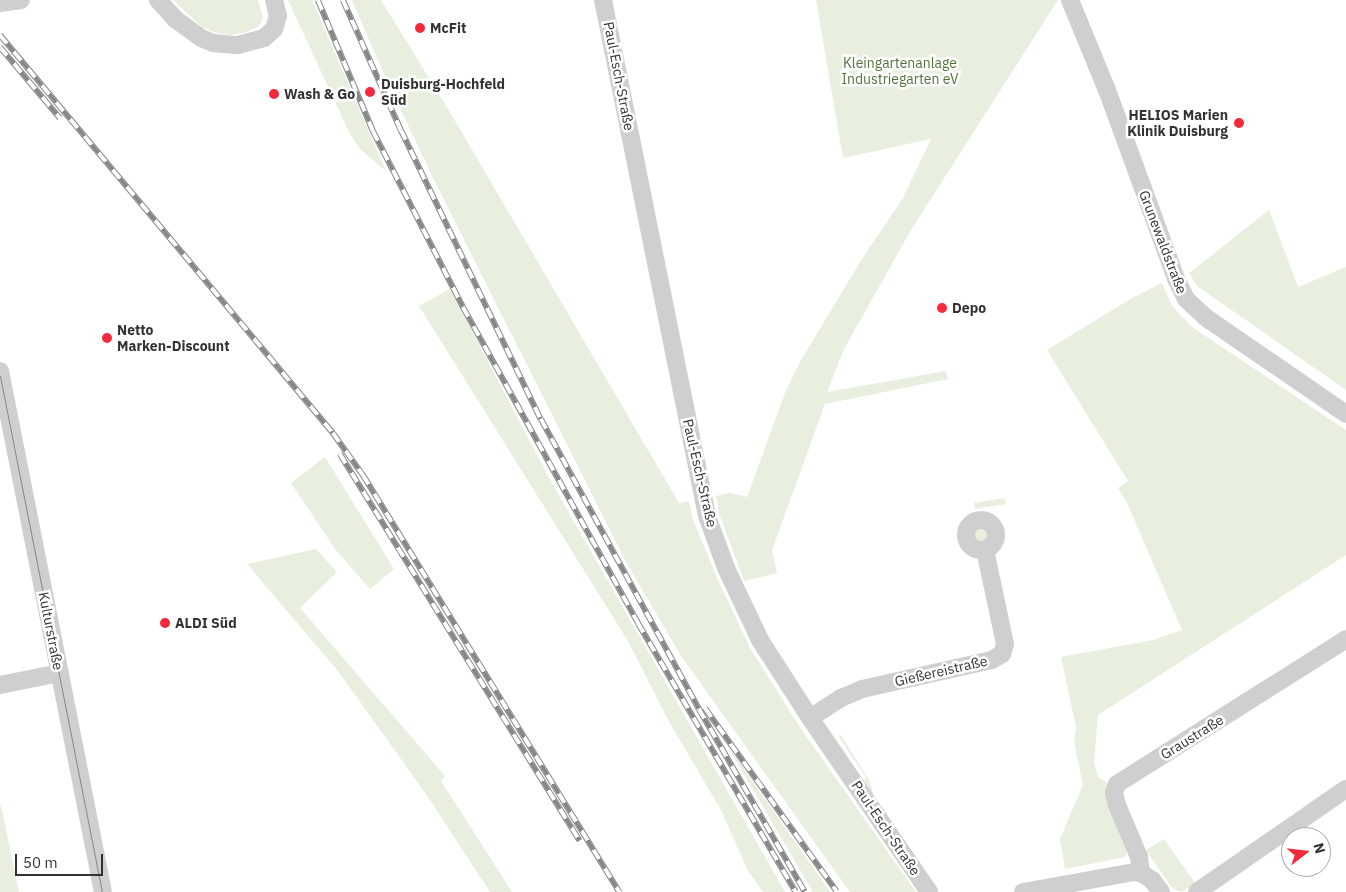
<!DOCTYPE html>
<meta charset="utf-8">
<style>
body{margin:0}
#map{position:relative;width:1346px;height:892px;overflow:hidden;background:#fff;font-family:"IBM Plex Sans",sans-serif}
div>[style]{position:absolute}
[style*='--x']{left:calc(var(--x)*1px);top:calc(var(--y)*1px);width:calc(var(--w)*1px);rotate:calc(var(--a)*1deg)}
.green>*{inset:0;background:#e8efdf;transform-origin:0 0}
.round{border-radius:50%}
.minor>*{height:18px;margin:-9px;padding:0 9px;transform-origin:9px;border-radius:9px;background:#cfcfcf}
.minor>.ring{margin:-9px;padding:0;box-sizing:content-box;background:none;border:18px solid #cfcfcf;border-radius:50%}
.tram>*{height:1px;margin:-0.5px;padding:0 0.5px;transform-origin:0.5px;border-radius:0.5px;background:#878787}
.rail>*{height:5.5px;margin-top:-2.75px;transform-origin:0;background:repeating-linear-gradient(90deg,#fff 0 11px,#878787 0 22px);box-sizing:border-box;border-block:1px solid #878787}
.dots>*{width:14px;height:14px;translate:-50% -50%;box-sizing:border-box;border:2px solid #fff;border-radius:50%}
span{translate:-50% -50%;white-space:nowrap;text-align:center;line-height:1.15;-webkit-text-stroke:5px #fff;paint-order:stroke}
.poi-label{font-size:14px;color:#323232;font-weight:700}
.left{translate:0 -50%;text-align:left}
.right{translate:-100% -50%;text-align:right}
.park-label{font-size:14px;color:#55723a}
.street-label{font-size:14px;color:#323232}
.north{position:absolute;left:1281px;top:827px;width:50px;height:50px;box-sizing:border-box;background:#fff;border:1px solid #adadad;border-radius:50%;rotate:74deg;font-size:14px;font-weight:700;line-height:20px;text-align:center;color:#323232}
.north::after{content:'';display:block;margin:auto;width:18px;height:22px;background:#f4293c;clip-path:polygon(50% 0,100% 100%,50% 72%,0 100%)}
.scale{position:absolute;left:15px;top:854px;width:88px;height:22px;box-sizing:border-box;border:2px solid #323232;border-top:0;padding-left:6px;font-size:15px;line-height:18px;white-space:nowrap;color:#323232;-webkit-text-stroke:4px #fff;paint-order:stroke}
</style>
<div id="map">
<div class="green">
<i style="clip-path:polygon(173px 0,258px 0,263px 18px,259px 26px,247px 32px,231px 35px,217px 33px,202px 27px)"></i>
<i style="clip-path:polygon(288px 0,312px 0,386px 171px,360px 149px,350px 134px)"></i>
<i style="clip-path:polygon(352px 0,381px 0,451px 114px,679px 503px,689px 501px,693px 520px,718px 580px,750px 648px,799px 726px,916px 892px,850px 892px,681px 656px,625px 560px,435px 182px,386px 79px)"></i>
<i style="clip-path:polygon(816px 0,1058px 0,911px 230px,844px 349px,827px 392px,946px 371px,948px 379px,825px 404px,772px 550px,777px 573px,744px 581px,719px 513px,716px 496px,730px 493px,747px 497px,785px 393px,801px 360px,860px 262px,903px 198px,931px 139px,843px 158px)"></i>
<i style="clip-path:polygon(1269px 210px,1298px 287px,1346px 267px,1346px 390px,1197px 286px,1189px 273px)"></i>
<i style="clip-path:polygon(1162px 283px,1172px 306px,1192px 327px,1346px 430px,1346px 555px,1098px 715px,1094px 763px,1098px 777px,1108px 783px,1107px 789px,1127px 853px,1125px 857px,1065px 869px,1060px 839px,1083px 785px,1074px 742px,1076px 727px,1061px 657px,1153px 640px,1182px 630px,1127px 503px,1118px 488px,1128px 481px,1047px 350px,1132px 298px)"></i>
<i style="clip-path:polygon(450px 289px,548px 476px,785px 892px,763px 892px,747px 869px,721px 810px,667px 718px,628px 641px,419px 306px)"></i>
<i style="clip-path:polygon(325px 457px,394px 569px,370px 589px,336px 550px,291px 483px)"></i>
<i style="left:1005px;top:498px;width:6px;height:31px;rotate:81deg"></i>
<i class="round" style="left:974px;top:527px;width:14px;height:14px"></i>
<i style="clip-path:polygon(316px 549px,337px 572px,300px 608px,445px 776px,441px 781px,512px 892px,490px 892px,426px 794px,338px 671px,247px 564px)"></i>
<i style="clip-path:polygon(841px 735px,869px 780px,874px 796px,864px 780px,866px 778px,839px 737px)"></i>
<i style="clip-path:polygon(725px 742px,800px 849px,830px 892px,813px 892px)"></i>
<i style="clip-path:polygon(0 805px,1px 805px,19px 892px,0 892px)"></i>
<i style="clip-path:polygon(1164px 839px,1195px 883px,1182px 892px,1172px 888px,1146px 850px)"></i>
</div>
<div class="minor">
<i style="--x:158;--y:0;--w:25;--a:48"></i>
<i style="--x:175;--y:19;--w:32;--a:36"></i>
<i style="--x:201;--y:38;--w:13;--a:23"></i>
<i style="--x:213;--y:43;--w:25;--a:5"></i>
<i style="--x:238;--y:45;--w:27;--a:-15"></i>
<i style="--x:264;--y:38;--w:13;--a:-42"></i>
<i style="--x:274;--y:29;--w:14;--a:-73"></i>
<i style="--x:278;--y:16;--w:16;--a:-104"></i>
<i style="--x:603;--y:0;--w:526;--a:78.6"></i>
<i style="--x:707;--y:516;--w:55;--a:69.9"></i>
<i style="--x:726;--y:568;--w:80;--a:64.7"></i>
<i style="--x:760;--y:640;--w:93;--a:57.3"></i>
<i style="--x:810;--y:718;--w:211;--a:55.6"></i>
<i style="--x:1070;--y:0;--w:97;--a:67.7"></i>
<i style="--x:1107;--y:90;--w:201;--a:69.9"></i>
<i style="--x:1176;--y:279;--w:22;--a:63"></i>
<i style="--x:1186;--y:299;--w:26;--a:43"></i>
<i style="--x:1205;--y:317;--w:171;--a:34.5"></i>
<i style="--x:0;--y:3;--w:21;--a:-8"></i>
<i style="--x:0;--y:371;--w:531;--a:78.82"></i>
<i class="ring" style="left:966px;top:520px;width:12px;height:12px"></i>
<i style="--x:0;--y:685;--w:61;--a:-11.3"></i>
<i style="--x:810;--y:718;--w:37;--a:-33"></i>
<i style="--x:841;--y:698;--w:23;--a:-23"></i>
<i style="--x:862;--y:689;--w:133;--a:-12.6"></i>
<i style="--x:992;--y:660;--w:12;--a:-31"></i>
<i style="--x:1002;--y:654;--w:10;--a:-73"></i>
<i style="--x:1005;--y:644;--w:96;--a:-102"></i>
<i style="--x:1141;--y:873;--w:16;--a:-97"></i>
<i style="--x:1139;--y:857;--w:56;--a:-112.9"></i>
<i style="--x:1117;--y:805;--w:12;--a:-104"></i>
<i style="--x:1114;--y:793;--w:9;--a:-72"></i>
<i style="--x:1117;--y:784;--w:271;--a:-32.3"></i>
<i style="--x:1023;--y:892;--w:113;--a:-10.2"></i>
<i style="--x:1134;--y:872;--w:7;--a:8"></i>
<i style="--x:1141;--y:873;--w:13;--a:32"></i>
<i style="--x:1152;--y:880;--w:15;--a:53"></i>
<i style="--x:1197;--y:892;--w:181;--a:-34.7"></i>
</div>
<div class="tram">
<i style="--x:0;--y:376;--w:526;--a:78.82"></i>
</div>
<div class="rail">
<i style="--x:318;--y:0;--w:142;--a:67.2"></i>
<i style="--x:373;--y:131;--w:198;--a:62.9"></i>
<i style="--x:463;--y:307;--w:361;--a:61"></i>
<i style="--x:638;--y:623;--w:312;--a:59.6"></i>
<i style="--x:343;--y:0;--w:142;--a:66"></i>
<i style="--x:401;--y:130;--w:321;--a:64.2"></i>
<i style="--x:541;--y:419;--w:330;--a:61.4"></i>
<i style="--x:699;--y:709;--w:211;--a:59.9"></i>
<i style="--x:0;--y:35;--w:519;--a:50.08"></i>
<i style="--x:333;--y:433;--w:52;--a:54.5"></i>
<i style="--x:363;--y:475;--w:490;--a:58.4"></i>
<i style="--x:0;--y:47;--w:93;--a:49.8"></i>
<i style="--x:340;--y:454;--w:455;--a:58.2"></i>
<i style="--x:705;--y:708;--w:226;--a:54.3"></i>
</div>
<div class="dots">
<i style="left:420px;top:28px;background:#f4293c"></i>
<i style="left:370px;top:92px;background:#f4293c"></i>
<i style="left:274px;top:94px;background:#f4293c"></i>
<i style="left:1239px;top:123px;background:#f4293c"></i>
<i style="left:942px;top:308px;background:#f4293c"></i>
<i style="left:107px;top:338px;background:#f4293c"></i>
<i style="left:165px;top:623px;background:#f4293c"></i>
</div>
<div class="poi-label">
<span class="left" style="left:430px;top:28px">McFit</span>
<span class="left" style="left:381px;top:92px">Duisburg-Hochfeld<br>Süd</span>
<span class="left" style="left:284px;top:94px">Wash &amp; Go</span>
<span class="right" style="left:1228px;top:123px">HELIOS Marien<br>Klinik Duisburg</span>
<span class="left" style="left:952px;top:308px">Depo</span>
<span class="left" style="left:117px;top:338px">Netto<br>Marken-Discount</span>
<span class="left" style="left:175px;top:623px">ALDI Süd</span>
</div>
<div class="park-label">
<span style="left:900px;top:71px">Kleingartenanlage<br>Industriegarten eV</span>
</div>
<div class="street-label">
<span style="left:619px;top:76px;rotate:79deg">Paul-Esch-Straße</span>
<span style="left:1163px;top:242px;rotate:69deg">Grunewaldstraße</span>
<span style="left:700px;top:473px;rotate:77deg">Paul-Esch-Straße</span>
<span style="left:51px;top:631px;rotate:79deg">Kulturstraße</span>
<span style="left:941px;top:671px;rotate:-13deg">Gießereistraße</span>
<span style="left:1192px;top:737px;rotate:-32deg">Graustraße</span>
<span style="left:886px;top:828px;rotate:56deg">Paul-Esch-Straße</span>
</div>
<div class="north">N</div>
<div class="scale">50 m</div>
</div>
